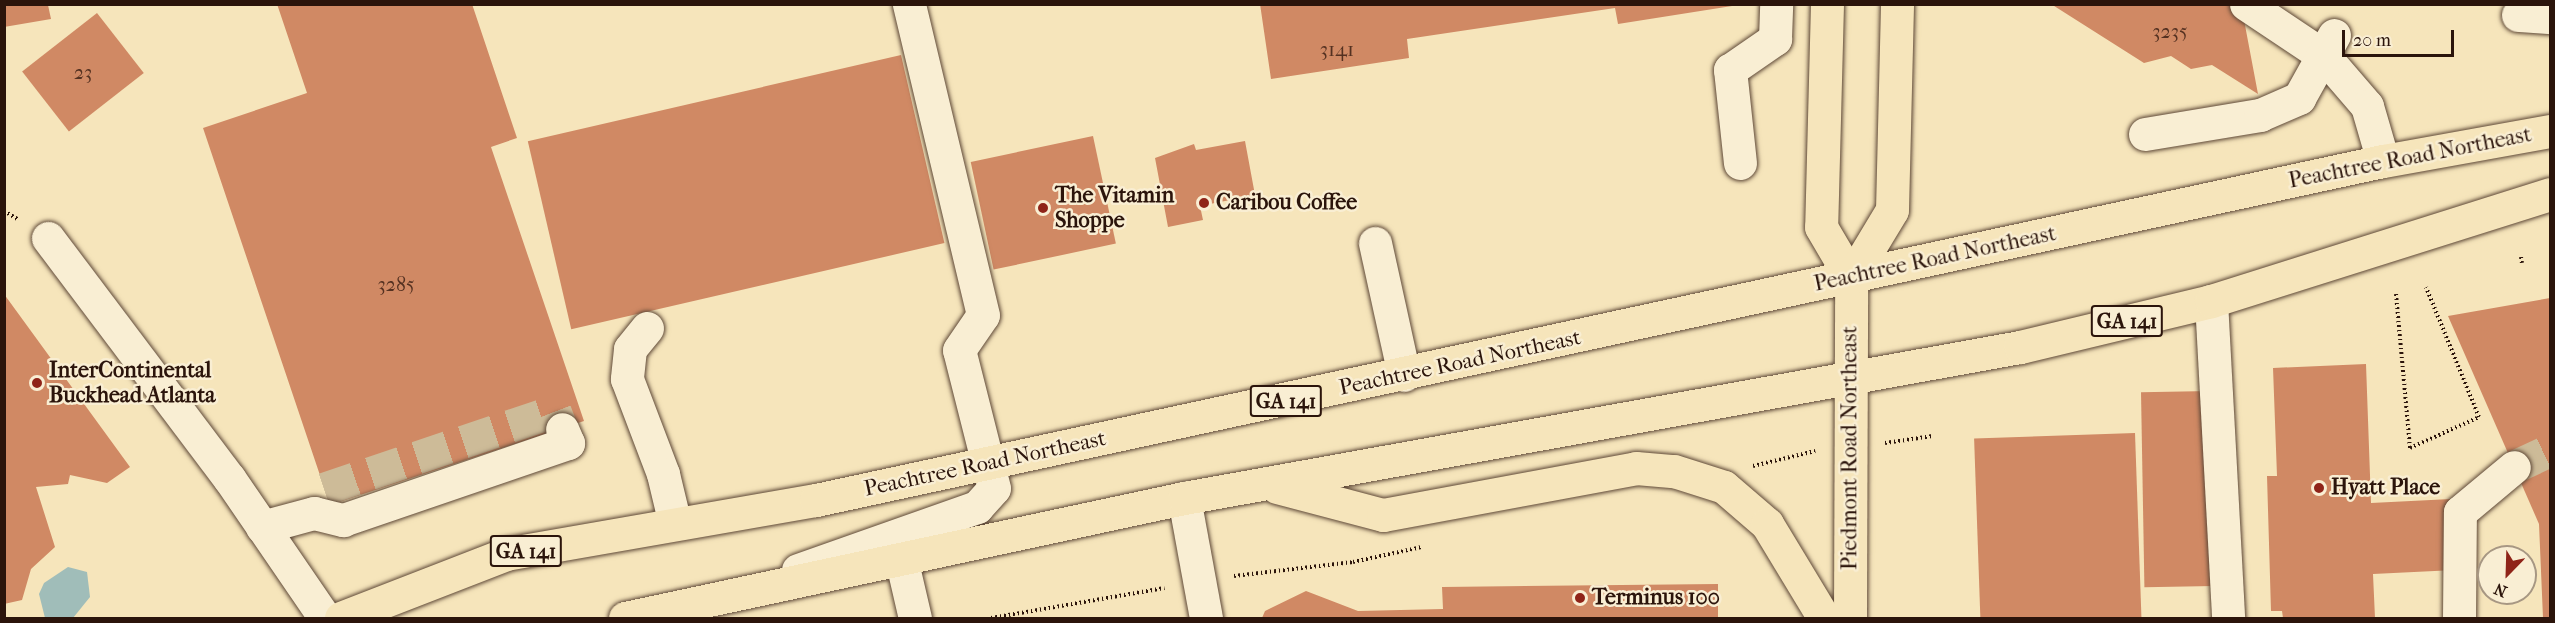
<!DOCTYPE html>
<style>
body{margin:0}
#map{position:relative;width:2555px;height:623px;overflow:hidden;background:#f6e5bb;font-family:"IM FELL French Canon",serif}
div>[style]{position:absolute}
[style*='--x']{left:calc(var(--x)*1px);top:calc(var(--y)*1px);width:calc(var(--w)*1px);rotate:calc(var(--a)*1deg)}
.water>*{inset:0;background:#a0bdb9}
.building>*{inset:0;background:#d08964;transform-origin:0 0}
.minor-tunnel>*{height:33px;margin-top:-16.5px;transform-origin:0;background:repeating-linear-gradient(90deg,#cdbb98 0 33px,transparent 0 49px)}
.path>*{height:4px;margin-top:-2px;transform-origin:0;background:repeating-linear-gradient(90deg,#2b140b 0 1.5px,transparent 0 4.5px)}
.roads{filter:drop-shadow(0 0 2px #5e4837) drop-shadow(0 0 2px #5e4837)}
.minor>*{height:33px;margin:-16.5px;padding:0 16.5px;transform-origin:16.5px;border-radius:16.5px;background:#f9eed3}
.major>*{height:33px;margin:-16.5px;padding:0 16.5px;transform-origin:16.5px;border-radius:16.5px;background:#f6e5bb}
.highway>*{height:33px;margin:-16.5px;padding:0 16.5px;transform-origin:16.5px;border-radius:16.5px;background:#f6e5bb}
.dots>*{width:16px;height:16px;translate:-50% -50%;box-sizing:border-box;border:3px solid #f9eed3;border-radius:50%}
span{translate:-50% -50%;white-space:nowrap;text-align:center;line-height:1.15;-webkit-text-stroke:5px #f9eed3;paint-order:stroke}
.number-label{font-size:20px;color:#543121}
.number-label span{-webkit-text-stroke-width:0}
.shield-label span{padding:2px 4px;background:#f9eed3;border:2px solid;border-radius:4px;-webkit-text-stroke-width:0}
.shield-label{font-size:21px;color:#2b140b;font-weight:700}
.street-label{font-size:22px;color:#2b140b}
.poi-label{font-size:22px;color:#2b140b;font-weight:700}
.left{translate:0 -50%;text-align:left}
.frame{position:absolute;inset:0;border:6px solid #2b140b;pointer-events:none}
.north{position:absolute;left:2477px;top:545px;width:60px;height:60px;box-sizing:border-box;background:#f9eed3;border:2px solid #a79783;border-radius:50%;rotate:203deg;font-size:16px;font-weight:700;line-height:24px;text-align:center;color:#2b140b}
.north::after{content:'';display:block;margin:auto;width:21px;height:27px;background:#8f2418;clip-path:polygon(50% 0,100% 100%,50% 72%,0 100%)}
.scale{position:absolute;left:2342px;top:30px;width:112px;height:27px;box-sizing:border-box;border:3px solid #2b140b;border-top:0;padding-left:8px;font-size:18px;line-height:21px;white-space:nowrap;color:#2b140b;-webkit-text-stroke:4px #f9eed3;paint-order:stroke}
</style>
<div id="map">
<div class="water">
<i style="clip-path:polygon(68px 567px,87px 572px,90px 597px,73px 618px,45px 618px,39px 594px,44px 583px)"></i>
</div>
<div class="building">
<i style="clip-path:polygon(277px 4px,472px 4px,517px 138px,491px 147px,584px 421px,330px 505px,203px 128px,307px 93px)"></i>
<i style="clip-path:polygon(1260px 4px,1732px 4px,1732px 6px,1618px 24px,1615px 8px,1407px 39px,1409px 58px,1271px 79px)"></i>
<i style="clip-path:polygon(2051px 4px,2241px 4px,2258px 94px,2212px 65px,2191px 69px,2171px 56px,2144px 63px)"></i>
<i style="clip-path:polygon(4px 5px,48px 5px,51px 19px,4px 27px)"></i>
<i style="left:97px;top:13px;width:76px;height:95px;rotate:52deg"></i>
<i style="left:901px;top:55px;width:193px;height:383px;rotate:77deg"></i>
<i style="left:1093px;top:136px;width:110px;height:125px;rotate:78deg"></i>
<i style="clip-path:polygon(1245px 141px,1255px 195px,1200px 206px,1203px 220px,1168px 227px,1155px 158px,1194px 144px,1196px 150px)"></i>
<i style="clip-path:polygon(4px 294px,130px 467px,107px 483px,70px 475px,68px 484px,36px 487px,55px 547px,31px 569px,22px 600px,4px 604px)"></i>
<i style="clip-path:polygon(2550px 298px,2550px 618px,2543px 618px,2539px 524px,2448px 316px)"></i>
<i style="clip-path:polygon(2366px 364px,2371px 503px,2451px 499px,2455px 570px,2373px 574px,2375px 618px,2283px 618px,2282px 611px,2271px 611px,2267px 476px,2277px 476px,2273px 368px)"></i>
<i style="left:2210px;top:391px;width:195px;height:69px;rotate:89deg"></i>
<i style="left:2135px;top:433px;width:185px;height:161px;rotate:88deg"></i>
<i style="clip-path:polygon(1718px 584px,1718px 618px,1262px 618px,1265px 611px,1306px 591px,1358px 611px,1443px 609px,1442px 587px)"></i>
</div>
<div class="minor-tunnel">
<i style="--x:2514;--y:467;--w:40;--a:-25"></i>
<i style="--x:324;--y:489;--w:244;--a:-18.7"></i>
<i style="--x:555;--y:411;--w:19;--a:69"></i>
</div>
<div class="path">
<i style="--x:4;--y:211;--w:17;--a:31"></i>
<i style="--x:2521;--y:257;--w:6;--a:81"></i>
<i style="--x:2396;--y:294;--w:155;--a:84.8"></i>
<i style="--x:2410;--y:448;--w:76;--a:-24.2"></i>
<i style="--x:2479;--y:417;--w:140;--a:-112.2"></i>
<i style="--x:1885;--y:443;--w:48;--a:-8.5"></i>
<i style="--x:1753;--y:466;--w:64;--a:-13.6"></i>
<i style="--x:1234;--y:576;--w:120;--a:-6.7"></i>
<i style="--x:1353;--y:562;--w:71;--a:-12.3"></i>
<i style="--x:991;--y:618;--w:176;--a:-9.8"></i>
</div>
<div class="roads">
<div class="minor">
<i style="--x:2246;--y:4;--w:94;--a:33.7"></i>
<i style="--x:2324;--y:56;--w:66;--a:49.3"></i>
<i style="--x:2367;--y:106;--w:57;--a:73.8"></i>
<i style="--x:2518;--y:15;--w:32;--a:4"></i>
<i style="--x:2145;--y:134;--w:117;--a:-9.4"></i>
<i style="--x:2260;--y:115;--w:43;--a:-23.6"></i>
<i style="--x:2299;--y:98;--w:72;--a:-60.9"></i>
<i style="--x:1740;--y:163;--w:94;--a:-96.1"></i>
<i style="--x:1730;--y:70;--w:55;--a:-34.6"></i>
<i style="--x:1775;--y:39;--w:35;--a:-88"></i>
<i style="--x:48;--y:238;--w:301;--a:53"></i>
<i style="--x:229;--y:478;--w:170;--a:55.6"></i>
<i style="--x:1375;--y:243;--w:135;--a:77.6"></i>
<i style="--x:2211;--y:301;--w:317;--a:86.9"></i>
<i style="--x:647;--y:328;--w:27;--a:129"></i>
<i style="--x:630;--y:349;--w:30;--a:96"></i>
<i style="--x:627;--y:379;--w:102;--a:69.2"></i>
<i style="--x:663;--y:474;--w:51;--a:76.5"></i>
<i style="--x:1184;--y:498;--w:122;--a:79.6"></i>
<i style="--x:262;--y:527;--w:54;--a:-15.1"></i>
<i style="--x:314;--y:513;--w:30;--a:14"></i>
<i style="--x:343;--y:520;--w:238;--a:-18.9"></i>
<i style="--x:568;--y:443;--w:15;--a:-113"></i>
<i style="--x:901;--y:558;--w:62;--a:76.9"></i>
<i style="--x:798;--y:570;--w:190;--a:-19.4"></i>
<i style="--x:977;--y:507;--w:25;--a:-48"></i>
<i style="--x:994;--y:488;--w:142;--a:-104.2"></i>
<i style="--x:959;--y:350;--w:42;--a:-55.6"></i>
<i style="--x:983;--y:315;--w:320;--a:-103.4"></i>
<i style="--x:2459;--y:618;--w:106;--a:-89.5"></i>
<i style="--x:2460;--y:512;--w:70;--a:-39.8"></i>
</div>
<div class="major">
<i style="--x:1827;--y:4;--w:223;--a:91.5"></i>
<i style="--x:1821;--y:227;--w:59;--a:59.5"></i>
<i style="--x:1850;--y:618;--w:340;--a:-89.8"></i>
<i style="--x:1851;--y:278;--w:79;--a:-58.9"></i>
<i style="--x:1892;--y:210;--w:206;--a:-88.6"></i>
</div>
<div class="highway">
<i style="--x:1277;--y:487;--w:110;--a:14.8"></i>
<i style="--x:1383;--y:515;--w:257;--a:-10.5"></i>
<i style="--x:1636;--y:468;--w:38;--a:5"></i>
<i style="--x:1674;--y:471;--w:52;--a:17.7"></i>
<i style="--x:1724;--y:487;--w:57;--a:40.7"></i>
<i style="--x:1767;--y:524;--w:110;--a:58.8"></i>
<i style="--x:341;--y:618;--w:177;--a:-21.2"></i>
<i style="--x:506;--y:554;--w:315;--a:-9.9"></i>
<i style="--x:816;--y:500;--w:1603;--a:-12.21"></i>
<i style="--x:2383;--y:161;--w:170;--a:-10.2"></i>
<i style="--x:625;--y:618;--w:572;--a:-12.12"></i>
<i style="--x:1184;--y:498;--w:850;--a:-10.24"></i>
<i style="--x:2020;--y:347;--w:196;--a:-13.5"></i>
<i style="--x:2211;--y:301;--w:355;--a:-17.5"></i>
</div>
</div>
<div class="dots">
<i style="left:1204px;top:203px;background:#8f2418"></i>
<i style="left:1043px;top:208px;background:#8f2418"></i>
<i style="left:37px;top:383px;background:#8f2418"></i>
<i style="left:2319px;top:488px;background:#8f2418"></i>
<i style="left:1580px;top:598px;background:#8f2418"></i>
</div>
<div class="number-label">
<span style="left:2170px;top:31px">3235</span>
<span style="left:1337px;top:49px">3141</span>
<span style="left:83px;top:72px">23</span>
<span style="left:396px;top:284px">3285</span>
</div>
<div class="shield-label">
<span style="left:2127px;top:321px">GA 141</span>
<span style="left:1286px;top:401px">GA 141</span>
<span style="left:526px;top:551px">GA 141</span>
</div>
<div class="street-label">
<span style="left:2410px;top:158px;rotate:-11deg">Peachtree Road Northeast</span>
<span style="left:1935px;top:259px;rotate:-12deg">Peachtree Road Northeast</span>
<span style="left:1460px;top:363px;rotate:-12deg">Peachtree Road Northeast</span>
<span style="left:1850px;top:448px;rotate:-90deg">Piedmont Road Northeast</span>
<span style="left:985px;top:464px;rotate:-12deg">Peachtree Road Northeast</span>
</div>
<div class="poi-label">
<span class="left" style="left:1055px;top:208px">The Vitamin<br>Shoppe</span>
<span class="left" style="left:1216px;top:203px">Caribou Coffee</span>
<span class="left" style="left:49px;top:383px">InterContinental<br>Buckhead Atlanta</span>
<span class="left" style="left:2331px;top:488px">Hyatt Place</span>
<span class="left" style="left:1592px;top:598px">Terminus 100</span>
</div>
<div class="frame"></div>
<div class="north">N</div>
<div class="scale">20 m</div>
</div>
